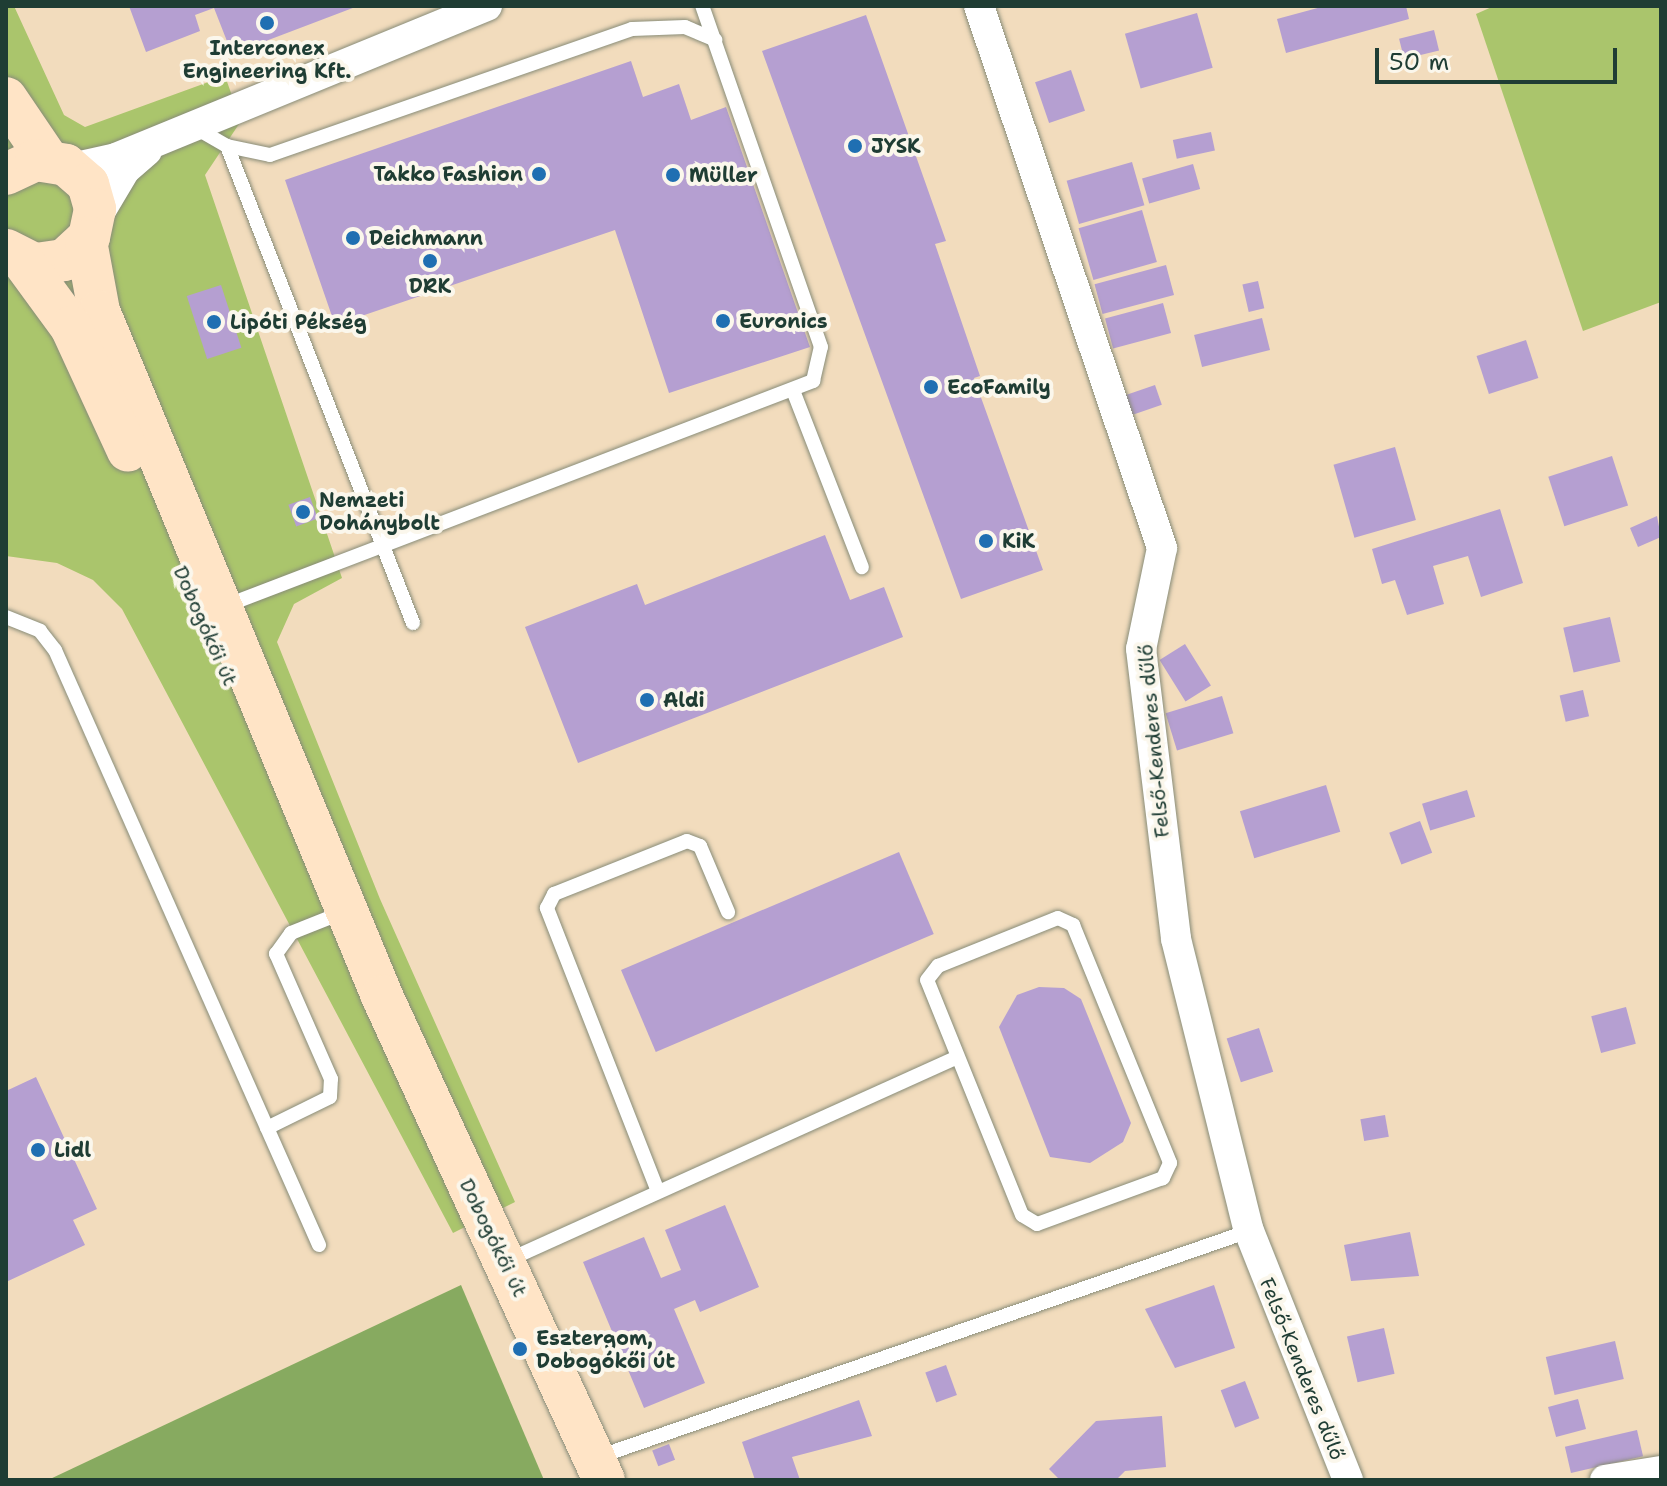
<!DOCTYPE html>
<meta charset="utf-8">
<style>
body{margin:0}
#map{position:relative;width:1667px;height:1486px;overflow:hidden;background:#f2dcbd;font-family:"Shantell Sans",sans-serif}
div>[style]{position:absolute}
[style*='--x']{left:calc(var(--x)*1px);top:calc(var(--y)*1px);width:calc(var(--w)*1px);rotate:calc(var(--a)*1deg)}
.green>*{inset:0;background:#aac56c}
.forest>*{inset:0;background:#87aa60}
.building>*{inset:0;background:#b59fd1;transform-origin:0 0}
.roads{filter:drop-shadow(0 0 2px #888c78) drop-shadow(0 0 2px #888c78)}
.service>*{height:14px;margin:-7px;padding:0 7px;transform-origin:7px;border-radius:7px;background:#fff}
.minor>*{height:30px;margin:-15px;padding:0 15px;transform-origin:15px;border-radius:15px;background:#fff}
.secondary>*{height:42px;margin:-21px;padding:0 21px;transform-origin:21px;border-radius:21px;background:#ffe4c6}
.dots>*{width:22px;height:22px;translate:-50% -50%;box-sizing:border-box;border:4px solid #fbf7ec;border-radius:50%}
span{translate:-50% -50%;white-space:nowrap;text-align:center;line-height:1.15;-webkit-text-stroke:8px #fbf7ec;paint-order:stroke}
.poi-label{font-size:20px;color:#1f3d34;font-weight:700}
.left{translate:0 -50%;text-align:left}
.right{translate:-100% -50%;text-align:right}
.street-label{font-size:20px;color:#1f3d34}
.frame{position:absolute;inset:0;border:8px solid #1f3d34;pointer-events:none}
.scale{position:absolute;left:1375px;top:48px;width:242px;height:36px;box-sizing:border-box;border:4px solid #1f3d34;border-top:0;padding-left:10px;font-size:24px;line-height:28px;white-space:nowrap;color:#1f3d34;-webkit-text-stroke:6px #fbf7ec;paint-order:stroke}
</style>
<div id="map">
<div class="green">
<i style="clip-path:polygon(6px 6px,14px 6px,64px 115px,85px 127px,225px 76px,241px 121px,205px 175px,342px 578px,294px 604px,277px 642px,380px 899px,515px 1202px,453px 1233px,122px 609px,93px 580px,57px 563px,6px 556px)"></i>
<i style="clip-path:polygon(1494px 6px,1661px 6px,1661px 302px,1583px 331px,1476px 14px)"></i>
</div>
<div class="forest">
<i style="clip-path:polygon(461px 1285px,544px 1480px,48px 1480px)"></i>
</div>
<div class="building">
<i style="clip-path:polygon(129px 6px,358px 6px,232px 54px,214px 8px,195px 15px,200px 31px,146px 52px)"></i>
<i style="clip-path:polygon(1325px 6px,1406px 6px,1409px 19px,1286px 53px,1277px 19px)"></i>
<i style="left:1197px;top:13px;width:57px;height:75px;rotate:74deg"></i>
<i style="clip-path:polygon(866px 15px,946px 241px,935px 244px,980px 376px,974px 378px,1043px 570px,961px 599px,762px 51px)"></i>
<i style="left:1434px;top:30px;width:21px;height:36px;rotate:76deg"></i>
<i style="clip-path:polygon(631px 61px,643px 97px,679px 84px,691px 120px,726px 107px,810px 347px,669px 393px,615px 230px,335px 325px,285px 180px)"></i>
<i style="left:1071px;top:70px;width:43px;height:38px;rotate:71deg"></i>
<i style="left:1211px;top:132px;width:19px;height:39px;rotate:78deg"></i>
<i style="left:1132px;top:162px;width:45px;height:68px;rotate:74deg"></i>
<i style="left:1193px;top:164px;width:26px;height:53px;rotate:74deg"></i>
<i style="left:1142px;top:210px;width:54px;height:66px;rotate:74deg"></i>
<i style="left:1166px;top:265px;width:31px;height:74px;rotate:75deg"></i>
<i style="left:1258px;top:281px;width:28px;height:16px;rotate:77deg"></i>
<i style="left:221px;top:285px;width:66px;height:36px;rotate:72deg"></i>
<i style="left:1163px;top:303px;width:31px;height:60px;rotate:75deg"></i>
<i style="left:1262px;top:318px;width:33px;height:70px;rotate:76deg"></i>
<i style="left:1526px;top:340px;width:40px;height:52px;rotate:72deg"></i>
<i style="left:1155px;top:385px;width:21px;height:33px;rotate:71deg"></i>
<i style="left:1395px;top:447px;width:76px;height:64px;rotate:74deg"></i>
<i style="left:1612px;top:456px;width:52px;height:67px;rotate:72deg"></i>
<i style="left:310px;top:497px;width:23px;height:23px;rotate:70deg"></i>
<i style="clip-path:polygon(1500px 509px,1523px 583px,1481px 597px,1468px 556px,1433px 566px,1444px 604px,1407px 615px,1395px 580px,1382px 584px,1372px 549px)"></i>
<i style="clip-path:polygon(1657px 516px,1661px 537px,1638px 547px,1630px 528px)"></i>
<i style="clip-path:polygon(825px 535px,850px 600px,884px 587px,903px 637px,578px 763px,525px 627px,637px 584px,645px 605px)"></i>
<i style="left:1610px;top:617px;width:46px;height:48px;rotate:77deg"></i>
<i style="left:1185px;top:644px;width:49px;height:30px;rotate:58deg"></i>
<i style="left:1583px;top:690px;width:27px;height:24px;rotate:77deg"></i>
<i style="left:1222px;top:696px;width:39px;height:59px;rotate:73deg"></i>
<i style="left:1326px;top:785px;width:49px;height:90px;rotate:73deg"></i>
<i style="left:1467px;top:790px;width:28px;height:47px;rotate:73deg"></i>
<i style="left:1420px;top:821px;width:34px;height:33px;rotate:69deg"></i>
<i style="left:899px;top:852px;width:89px;height:302px;rotate:67deg"></i>
<i style="clip-path:polygon(1039px 987px,1064px 988px,1081px 999px,1131px 1123px,1123px 1142px,1090px 1163px,1050px 1157px,999px 1027px,1017px 995px)"></i>
<i style="left:1626px;top:1007px;width:38px;height:36px;rotate:75deg"></i>
<i style="left:1259px;top:1028px;width:46px;height:34px;rotate:72deg"></i>
<i style="clip-path:polygon(36px 1077px,97px 1209px,73px 1220px,85px 1245px,6px 1282px,6px 1091px)"></i>
<i style="left:1385px;top:1115px;width:22px;height:25px;rotate:80deg"></i>
<i style="clip-path:polygon(725px 1205px,759px 1287px,700px 1312px,695px 1300px,674px 1309px,705px 1383px,644px 1408px,583px 1262px,644px 1237px,661px 1278px,681px 1270px,665px 1230px)"></i>
<i style="clip-path:polygon(1410px 1232px,1419px 1276px,1351px 1281px,1344px 1245px)"></i>
<i style="clip-path:polygon(1214px 1285px,1235px 1348px,1175px 1368px,1145px 1309px)"></i>
<i style="left:1384px;top:1328px;width:47px;height:38px;rotate:77deg"></i>
<i style="left:1615px;top:1341px;width:39px;height:71px;rotate:77deg"></i>
<i style="left:946px;top:1365px;width:32px;height:22px;rotate:70deg"></i>
<i style="left:1245px;top:1381px;width:40px;height:26px;rotate:69deg"></i>
<i style="left:1578px;top:1399px;width:31px;height:31px;rotate:75deg"></i>
<i style="clip-path:polygon(859px 1400px,872px 1436px,792px 1457px,800px 1480px,755px 1480px,742px 1442px)"></i>
<i style="clip-path:polygon(1162px 1416px,1166px 1467px,1125px 1471px,1116px 1480px,1060px 1480px,1049px 1469px,1096px 1421px)"></i>
<i style="left:1637px;top:1430px;width:27px;height:74px;rotate:77deg"></i>
<i style="left:669px;top:1444px;width:17px;height:18px;rotate:69deg"></i>
</div>
<div class="roads">
<div class="service">
<i style="--x:194;--y:127;--w:38;--a:30"></i>
<i style="--x:227;--y:146;--w:44;--a:11.8"></i>
<i style="--x:270;--y:155;--w:383;--a:-19.2"></i>
<i style="--x:632;--y:29;--w:53;--a:-2.2"></i>
<i style="--x:685;--y:27;--w:33;--a:23"></i>
<i style="--x:227;--y:146;--w:512;--a:68.7"></i>
<i style="--x:794;--y:393;--w:187;--a:68.7"></i>
<i style="--x:225;--y:606;--w:630;--a:-20.94"></i>
<i style="--x:813;--y:381;--w:35;--a:-77"></i>
<i style="--x:821;--y:347;--w:361;--a:-109.2"></i>
<i style="--x:6;--y:617;--w:37;--a:22"></i>
<i style="--x:40;--y:631;--w:24;--a:52"></i>
<i style="--x:55;--y:650;--w:651;--a:66.07"></i>
<i style="--x:1058;--y:918;--w:17;--a:25"></i>
<i style="--x:1073;--y:925;--w:257;--a:67.8"></i>
<i style="--x:1170;--y:1163;--w:17;--a:115"></i>
<i style="--x:1163;--y:1178;--w:134;--a:159.9"></i>
<i style="--x:1037;--y:1224;--w:17;--a:-149"></i>
<i style="--x:1022;--y:1215;--w:253;--a:-112"></i>
<i style="--x:927;--y:980;--w:18;--a:-52"></i>
<i style="--x:938;--y:966;--w:129;--a:-21.8"></i>
<i style="--x:267;--y:1128;--w:70;--a:-26.2"></i>
<i style="--x:330;--y:1097;--w:18;--a:-87"></i>
<i style="--x:331;--y:1079;--w:137;--a:-113.7"></i>
<i style="--x:276;--y:954;--w:26;--a:-54"></i>
<i style="--x:291;--y:933;--w:52;--a:-21.6"></i>
<i style="--x:657;--y:1189;--w:302;--a:-111.4"></i>
<i style="--x:547;--y:908;--w:16;--a:-63"></i>
<i style="--x:554;--y:894;--w:143;--a:-21.7"></i>
<i style="--x:687;--y:841;--w:14;--a:21"></i>
<i style="--x:700;--y:846;--w:72;--a:67"></i>
<i style="--x:506;--y:1261;--w:495;--a:-24.3"></i>
<i style="--x:598;--y:1457;--w:689;--a:-19.14"></i>
</div>
<div class="minor">
<i style="--x:979;--y:6;--w:572;--a:71.34"></i>
<i style="--x:1162;--y:548;--w:103;--a:101.7"></i>
<i style="--x:1141;--y:649;--w:292;--a:83.1"></i>
<i style="--x:1176;--y:939;--w:301;--a:76"></i>
<i style="--x:1249;--y:1231;--w:268;--a:68.3"></i>
<i style="--x:72;--y:168;--w:45;--a:-12.8"></i>
<i style="--x:116;--y:158;--w:401;--a:-22.3"></i>
<i style="--x:94;--y:222;--w:61;--a:-59.2"></i>
<i style="--x:125;--y:170;--w:29;--a:-41"></i>
<i style="--x:1605;--y:1480;--w:57;--a:-9.1"></i>
</div>
<div class="secondary">
<i style="--x:6;--y:98;--w:75;--a:55.9"></i>
<i style="--x:6;--y:174;--w:33;--a:-25"></i>
<i style="--x:36;--y:160;--w:30;--a:9"></i>
<i style="--x:66;--y:165;--w:29;--a:41"></i>
<i style="--x:88;--y:184;--w:26;--a:74"></i>
<i style="--x:95;--y:209;--w:29;--a:102"></i>
<i style="--x:89;--y:237;--w:34;--a:137"></i>
<i style="--x:64;--y:260;--w:30;--a:172"></i>
<i style="--x:34;--y:264;--w:31;--a:-153"></i>
<i style="--x:86;--y:241;--w:71;--a:79.5"></i>
<i style="--x:99;--y:311;--w:741;--a:67.55"></i>
<i style="--x:382;--y:996;--w:532;--a:65.36"></i>
<i style="--x:22;--y:260;--w:83;--a:53.8"></i>
<i style="--x:71;--y:327;--w:136;--a:65.3"></i>
</div>
</div>
<div class="dots">
<i style="left:267px;top:23px;background:#1f6fb2"></i>
<i style="left:855px;top:146px;background:#1f6fb2"></i>
<i style="left:539px;top:174px;background:#1f6fb2"></i>
<i style="left:673px;top:175px;background:#1f6fb2"></i>
<i style="left:353px;top:238px;background:#1f6fb2"></i>
<i style="left:430px;top:261px;background:#1f6fb2"></i>
<i style="left:723px;top:321px;background:#1f6fb2"></i>
<i style="left:214px;top:322px;background:#1f6fb2"></i>
<i style="left:931px;top:387px;background:#1f6fb2"></i>
<i style="left:303px;top:512px;background:#1f6fb2"></i>
<i style="left:986px;top:541px;background:#1f6fb2"></i>
<i style="left:647px;top:700px;background:#1f6fb2"></i>
<i style="left:38px;top:1150px;background:#1f6fb2"></i>
<i style="left:520px;top:1349px;background:#1f6fb2"></i>
</div>
<div class="poi-label">
<span style="left:267px;top:60px">Interconex<br>Engineering Kft.</span>
<span class="left" style="left:871px;top:146px">JYSK</span>
<span class="right" style="left:523px;top:174px">Takko Fashion</span>
<span class="left" style="left:689px;top:175px">Müller</span>
<span class="left" style="left:369px;top:238px">Deichmann</span>
<span style="left:430px;top:286px">DRK</span>
<span class="left" style="left:739px;top:321px">Euronics</span>
<span class="left" style="left:230px;top:322px">Lipóti Pékség</span>
<span class="left" style="left:947px;top:387px">EcoFamily</span>
<span class="left" style="left:319px;top:512px">Nemzeti<br>Dohánybolt</span>
<span class="left" style="left:1002px;top:541px">KiK</span>
<span class="left" style="left:663px;top:700px">Aldi</span>
<span class="left" style="left:54px;top:1150px">Lidl</span>
<span class="left" style="left:536px;top:1350px">Esztergom,<br>Dobogókői út</span>
</div>
<div class="street-label">
<span style="left:205px;top:626px;rotate:66deg">Dobogókői út</span>
<span style="left:1154px;top:741px;rotate:-95deg">Felső-Kenderes dűlő</span>
<span style="left:493px;top:1238px;rotate:64deg">Dobogókői út</span>
<span style="left:1302px;top:1369px;rotate:68deg">Felső-Kenderes dűlő</span>
</div>
<div class="frame"></div>
<div class="scale">50 m</div>
</div>
